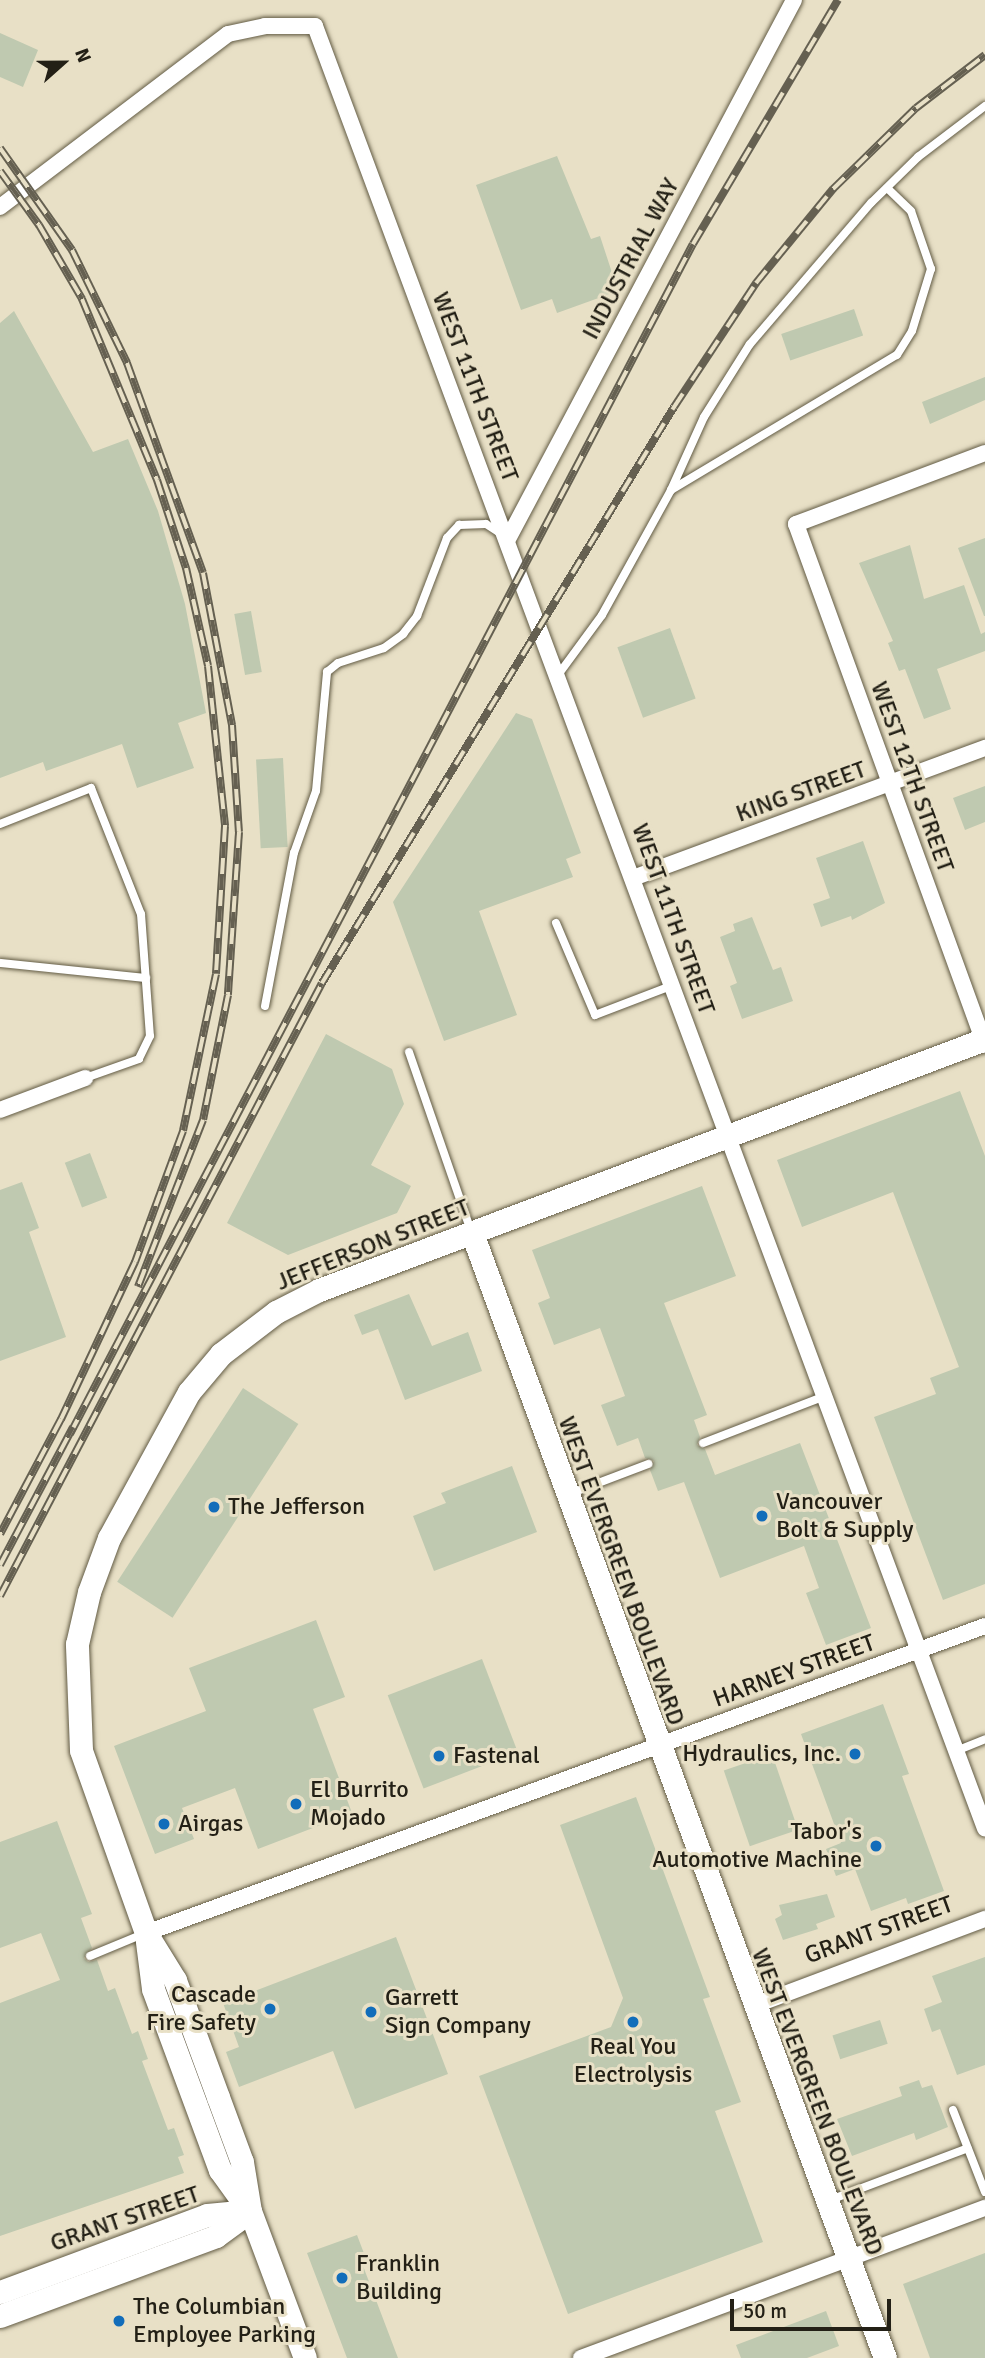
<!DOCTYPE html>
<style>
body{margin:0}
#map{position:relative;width:985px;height:2358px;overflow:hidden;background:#e8e0c6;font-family:Signika,sans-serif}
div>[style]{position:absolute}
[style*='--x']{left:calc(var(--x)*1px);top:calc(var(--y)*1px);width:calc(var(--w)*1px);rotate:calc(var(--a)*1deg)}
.building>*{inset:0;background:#bfc9b0;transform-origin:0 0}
.roads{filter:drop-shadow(0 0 2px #625b44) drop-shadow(0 0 2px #625b44)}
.lane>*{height:8px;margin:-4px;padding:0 4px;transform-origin:4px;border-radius:4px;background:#fff}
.street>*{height:16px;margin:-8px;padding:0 8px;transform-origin:8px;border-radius:8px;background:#fff}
.secondary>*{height:23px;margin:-11.5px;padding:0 11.5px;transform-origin:11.5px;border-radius:11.5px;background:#fff}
.rail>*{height:8px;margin-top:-4px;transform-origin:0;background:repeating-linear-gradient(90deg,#e8e0c6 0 16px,#656051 0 32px);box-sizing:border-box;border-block:2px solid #656051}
.dots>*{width:19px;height:19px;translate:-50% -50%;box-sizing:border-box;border:4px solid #e8e0c6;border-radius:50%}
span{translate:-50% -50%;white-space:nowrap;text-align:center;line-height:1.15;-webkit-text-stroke:6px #e8e0c6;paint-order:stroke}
.street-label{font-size:24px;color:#232016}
.poi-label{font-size:24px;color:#232016}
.left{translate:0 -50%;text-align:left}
.right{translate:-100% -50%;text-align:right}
.north{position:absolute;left:28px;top:28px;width:70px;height:70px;-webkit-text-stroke:5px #e8e0c6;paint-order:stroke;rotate:69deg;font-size:19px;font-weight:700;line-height:28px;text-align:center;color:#232016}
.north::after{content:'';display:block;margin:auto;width:24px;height:32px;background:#232016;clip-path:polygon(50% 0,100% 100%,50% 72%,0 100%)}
.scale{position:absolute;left:730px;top:2299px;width:161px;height:32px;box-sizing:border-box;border:4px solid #232016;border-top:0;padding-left:9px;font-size:21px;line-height:24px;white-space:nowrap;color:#232016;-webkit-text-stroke:5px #e8e0c6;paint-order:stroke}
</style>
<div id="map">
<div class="building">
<i style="clip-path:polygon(0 33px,38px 50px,23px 87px,0 77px)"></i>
<i style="clip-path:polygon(557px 156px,591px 239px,600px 236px,618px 291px,557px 313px,552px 299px,521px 310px,476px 185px)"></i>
<i style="left:854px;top:309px;width:28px;height:77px;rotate:71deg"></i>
<i style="clip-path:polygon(14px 311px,93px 452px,128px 439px,158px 511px,185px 604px,206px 713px,178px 723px,194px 768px,137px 788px,122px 744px,46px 771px,43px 762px,0 778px,0 323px)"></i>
<i style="clip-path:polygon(985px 377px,985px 400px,930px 424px,922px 402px)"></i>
<i style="clip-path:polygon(985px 538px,985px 616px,984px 616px,958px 548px)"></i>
<i style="clip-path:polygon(910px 545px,924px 599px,964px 585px,981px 634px,985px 632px,985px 651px,937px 669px,951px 709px,924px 719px,905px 669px,899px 671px,888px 643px,893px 641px,859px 563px)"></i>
<i style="left:251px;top:611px;width:62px;height:17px;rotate:80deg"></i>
<i style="left:670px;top:628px;width:75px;height:56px;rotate:70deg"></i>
<i style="clip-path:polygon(516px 713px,532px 719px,581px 853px,566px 859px,573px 877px,479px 911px,517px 1015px,444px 1041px,393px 902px)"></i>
<i style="left:283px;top:758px;width:89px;height:27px;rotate:87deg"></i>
<i style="clip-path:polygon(985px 786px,985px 822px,965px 830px,953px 798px)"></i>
<i style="clip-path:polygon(863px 841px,885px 903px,852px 920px,851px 916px,821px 927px,813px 904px,830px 898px,816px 858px)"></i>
<i style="clip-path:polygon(752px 917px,773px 970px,781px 967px,793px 1001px,742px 1019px,730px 986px,737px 983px,720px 937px,735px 931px,733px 924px)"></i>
<i style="clip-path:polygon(326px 1034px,392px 1069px,404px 1104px,371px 1165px,411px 1186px,397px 1213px,288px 1255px,227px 1223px)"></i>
<i style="clip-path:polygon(960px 1091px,985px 1156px,985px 1584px,943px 1600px,874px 1417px,936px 1394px,930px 1378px,959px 1367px,893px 1192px,802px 1227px,777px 1160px)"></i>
<i style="left:90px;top:1153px;width:48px;height:27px;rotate:69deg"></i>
<i style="clip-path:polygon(22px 1182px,39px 1228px,29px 1232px,66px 1337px,0 1361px,0 1190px)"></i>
<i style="clip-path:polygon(702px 1186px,736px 1276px,664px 1303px,707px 1415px,694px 1420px,700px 1437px,697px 1445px,705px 1449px,715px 1475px,800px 1443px,871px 1628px,826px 1645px,806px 1593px,819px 1588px,804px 1546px,720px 1578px,684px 1482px,658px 1491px,650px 1470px,654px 1461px,645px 1458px,638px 1438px,617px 1446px,601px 1405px,625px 1396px,600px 1328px,554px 1345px,538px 1303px,550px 1298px,532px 1250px)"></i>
<i style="clip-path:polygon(409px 1294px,432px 1346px,468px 1332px,482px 1371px,405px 1400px,378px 1329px,362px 1335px,354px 1315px)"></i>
<i style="left:243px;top:1388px;width:66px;height:231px;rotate:33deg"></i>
<i style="clip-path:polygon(512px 1466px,537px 1532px,434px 1571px,413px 1516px,446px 1503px,441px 1493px)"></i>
<i style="clip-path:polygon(316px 1620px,345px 1697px,313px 1709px,352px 1813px,258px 1849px,235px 1788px,182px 1808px,194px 1839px,155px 1854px,114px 1746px,206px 1711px,189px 1668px)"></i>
<i style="left:482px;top:1659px;width:100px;height:101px;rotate:69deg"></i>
<i style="clip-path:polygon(883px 1704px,909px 1774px,902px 1776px,944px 1891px,908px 1904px,906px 1898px,871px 1911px,855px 1869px,836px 1876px,826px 1849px,841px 1843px,801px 1734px)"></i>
<i style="left:772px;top:1754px;width:80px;height:51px;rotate:71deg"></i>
<i style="clip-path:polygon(636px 1797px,710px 1997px,703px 1999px,741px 2102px,715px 2111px,763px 2242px,568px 2314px,479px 2076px,611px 2027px,623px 1998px,560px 1825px)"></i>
<i style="clip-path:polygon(57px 1821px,92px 1914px,81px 1918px,92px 1948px,84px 1958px,88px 1962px,97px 1960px,108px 1991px,115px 1988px,132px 2034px,138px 2031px,148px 2059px,142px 2061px,168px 2130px,174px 2128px,184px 2155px,178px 2157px,184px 2173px,0 2236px,0 2003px,60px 1980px,41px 1933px,0 1948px,0 1842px)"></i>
<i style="clip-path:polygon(827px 1894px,835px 1917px,816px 1924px,818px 1929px,783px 1940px,775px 1919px,782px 1915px,779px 1905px)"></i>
<i style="clip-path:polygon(396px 1937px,448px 2074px,355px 2109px,333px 2051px,239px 2087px,226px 2052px,239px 2047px,223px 2003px)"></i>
<i style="clip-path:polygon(985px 1957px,985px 2065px,957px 2075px,940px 2029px,932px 2032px,924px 2009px,942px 2002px,932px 1976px)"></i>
<i style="left:880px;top:2020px;width:25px;height:50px;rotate:72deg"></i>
<i style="clip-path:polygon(919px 2080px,922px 2088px,932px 2085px,948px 2127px,916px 2140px,914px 2133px,852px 2156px,837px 2119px,902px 2096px,899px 2087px)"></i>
<i style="clip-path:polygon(357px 2235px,365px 2256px,360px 2258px,398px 2358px,347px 2358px,307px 2253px)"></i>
<i style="clip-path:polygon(985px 2253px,985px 2358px,930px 2358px,903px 2284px)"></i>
<i style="clip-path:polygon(826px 2311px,839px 2346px,807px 2358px,741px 2358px,736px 2345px)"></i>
</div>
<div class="roads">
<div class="lane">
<i style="--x:671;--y:490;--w:263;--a:-30.9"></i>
<i style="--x:897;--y:355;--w:28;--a:-58"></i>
<i style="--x:912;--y:331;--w:65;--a:-73"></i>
<i style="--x:931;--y:269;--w:61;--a:-109"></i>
<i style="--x:911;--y:211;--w:33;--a:-136"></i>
<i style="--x:558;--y:675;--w:74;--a:-53.7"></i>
<i style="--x:602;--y:615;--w:143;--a:-61.1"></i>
<i style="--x:671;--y:490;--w:80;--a:-65.7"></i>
<i style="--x:704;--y:417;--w:86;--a:-57.8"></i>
<i style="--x:750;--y:344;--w:186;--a:-49.4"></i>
<i style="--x:871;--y:203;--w:66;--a:-44.4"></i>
<i style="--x:918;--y:157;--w:84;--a:-37.3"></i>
<i style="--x:0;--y:824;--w:98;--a:-21.6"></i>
<i style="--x:91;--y:788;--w:136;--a:68.4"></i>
<i style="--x:141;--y:914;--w:122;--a:85.8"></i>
<i style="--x:150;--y:1036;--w:25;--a:116"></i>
<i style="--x:139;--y:1059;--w:57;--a:160.6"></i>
<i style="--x:556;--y:923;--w:100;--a:67"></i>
<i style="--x:595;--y:1015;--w:84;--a:-21"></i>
<i style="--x:0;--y:963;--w:147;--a:5.9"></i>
<i style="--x:265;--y:1006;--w:156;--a:-79.3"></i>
<i style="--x:294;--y:853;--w:66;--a:-70.5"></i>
<i style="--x:316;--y:791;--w:120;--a:-84.7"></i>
<i style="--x:327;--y:672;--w:14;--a:-39"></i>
<i style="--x:338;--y:663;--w:48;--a:-18.1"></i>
<i style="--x:384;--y:648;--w:24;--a:-36"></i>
<i style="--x:403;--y:634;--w:23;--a:-52"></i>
<i style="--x:417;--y:616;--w:84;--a:-69"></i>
<i style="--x:447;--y:538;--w:18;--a:-47"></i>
<i style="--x:459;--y:525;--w:27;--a:-2"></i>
<i style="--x:486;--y:524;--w:17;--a:33"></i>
<i style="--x:409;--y:1052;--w:189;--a:70.9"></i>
<i style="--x:703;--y:1443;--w:131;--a:-21.1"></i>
<i style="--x:569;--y:1494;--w:85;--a:-20.8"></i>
<i style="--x:956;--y:1751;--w:31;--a:-22"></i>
<i style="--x:90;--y:1956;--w:57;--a:-22.5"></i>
<i style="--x:953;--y:2110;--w:88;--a:68.7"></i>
<i style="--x:830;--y:2200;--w:147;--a:-20.6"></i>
</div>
<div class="street">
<i style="--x:0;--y:207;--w:286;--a:-37.2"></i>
<i style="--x:228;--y:34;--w:38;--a:-12"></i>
<i style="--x:265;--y:26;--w:50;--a:0"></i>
<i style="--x:315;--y:26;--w:1923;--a:69.61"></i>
<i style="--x:985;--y:453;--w:202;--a:159.4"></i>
<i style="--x:796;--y:524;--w:554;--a:70.06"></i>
<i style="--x:508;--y:539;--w:610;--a:-62.05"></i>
<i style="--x:633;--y:878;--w:375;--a:-20.3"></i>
<i style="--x:0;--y:1110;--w:91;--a:-20.6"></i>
<i style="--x:146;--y:1933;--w:893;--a:-20.1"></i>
<i style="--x:753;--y:2006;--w:248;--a:-20.6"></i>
<i style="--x:581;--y:2358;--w:431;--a:-20.4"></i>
</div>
<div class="secondary">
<i style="--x:472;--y:1233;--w:1198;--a:69.84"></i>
<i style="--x:147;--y:1942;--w:47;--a:82.7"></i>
<i style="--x:153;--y:1989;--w:193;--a:69.7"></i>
<i style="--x:220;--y:2170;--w:44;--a:54.2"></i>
<i style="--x:0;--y:2292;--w:221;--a:-20.4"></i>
<i style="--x:207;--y:2215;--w:43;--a:-5.3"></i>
<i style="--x:0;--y:2316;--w:230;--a:-20.3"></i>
<i style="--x:216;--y:2236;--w:42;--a:-36.3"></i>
<i style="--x:305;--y:2358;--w:157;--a:-110.5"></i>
<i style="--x:250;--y:2211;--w:50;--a:-99.3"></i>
<i style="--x:242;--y:2162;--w:69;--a:-110.3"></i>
<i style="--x:218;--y:2097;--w:125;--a:-110.2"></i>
<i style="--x:175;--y:1980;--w:55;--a:-121.7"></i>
<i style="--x:146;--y:1933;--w:194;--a:-109.6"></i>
<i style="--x:81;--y:1750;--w:106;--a:-92.2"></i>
<i style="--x:77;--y:1644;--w:53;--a:-77"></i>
<i style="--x:89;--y:1592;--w:58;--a:-69.7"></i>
<i style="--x:109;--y:1538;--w:166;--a:-61.3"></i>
<i style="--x:189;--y:1392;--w:50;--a:-49.9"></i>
<i style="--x:221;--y:1354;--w:69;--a:-37.4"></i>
<i style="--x:276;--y:1312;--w:48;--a:-27.1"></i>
<i style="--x:319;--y:1290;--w:712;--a:-20.65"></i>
</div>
</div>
<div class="rail">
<i style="--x:0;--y:148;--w:125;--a:54.8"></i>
<i style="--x:72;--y:250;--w:126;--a:64"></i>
<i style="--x:127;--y:363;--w:223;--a:70.1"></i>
<i style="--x:203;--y:573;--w:155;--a:79.2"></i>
<i style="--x:232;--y:725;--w:107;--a:86.3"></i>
<i style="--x:239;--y:832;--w:163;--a:93.9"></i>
<i style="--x:228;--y:995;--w:127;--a:101.3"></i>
<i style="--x:203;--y:1120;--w:179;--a:111.3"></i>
<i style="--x:0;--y:171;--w:67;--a:54.2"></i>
<i style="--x:39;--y:225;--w:86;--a:59.8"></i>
<i style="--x:82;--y:299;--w:196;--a:67.5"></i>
<i style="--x:157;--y:480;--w:93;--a:71.8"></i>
<i style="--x:186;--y:568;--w:100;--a:77.3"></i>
<i style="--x:208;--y:666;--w:161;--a:83.9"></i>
<i style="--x:225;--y:826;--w:148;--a:93.5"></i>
<i style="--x:216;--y:974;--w:160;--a:101.9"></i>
<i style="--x:183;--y:1131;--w:140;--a:110.1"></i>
<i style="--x:135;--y:1262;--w:174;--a:115.2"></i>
<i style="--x:61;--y:1419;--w:130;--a:117.9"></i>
<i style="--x:70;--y:1434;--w:1343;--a:-62.37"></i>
<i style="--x:693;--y:244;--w:284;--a:-59.3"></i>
<i style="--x:0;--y:1565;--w:156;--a:-62.1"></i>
<i style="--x:0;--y:1596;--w:692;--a:-62.29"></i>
<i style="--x:322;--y:983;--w:675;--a:-58.57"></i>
<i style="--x:674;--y:407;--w:149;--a:-56.5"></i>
<i style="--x:756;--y:283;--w:122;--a:-50.7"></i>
<i style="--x:833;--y:189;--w:116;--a:-44.3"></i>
<i style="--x:916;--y:108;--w:87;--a:-37.5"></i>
</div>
<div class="dots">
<i style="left:214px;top:1507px;background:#126dba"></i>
<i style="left:762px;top:1516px;background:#126dba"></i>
<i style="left:855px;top:1754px;background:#126dba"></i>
<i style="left:439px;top:1756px;background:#126dba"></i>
<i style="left:296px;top:1804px;background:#126dba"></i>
<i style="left:164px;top:1824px;background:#126dba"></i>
<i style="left:876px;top:1846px;background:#126dba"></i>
<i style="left:270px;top:2009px;background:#126dba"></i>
<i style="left:371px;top:2012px;background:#126dba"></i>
<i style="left:633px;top:2022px;background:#126dba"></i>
<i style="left:342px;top:2278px;background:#126dba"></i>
<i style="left:119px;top:2321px;background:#126dba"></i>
</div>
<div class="street-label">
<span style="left:631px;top:259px;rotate:-62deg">INDUSTRIAL WAY</span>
<span style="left:475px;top:387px;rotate:69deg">WEST 11TH STREET</span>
<span style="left:912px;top:777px;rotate:70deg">WEST 12TH STREET</span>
<span style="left:801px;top:792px;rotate:-20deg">KING STREET</span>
<span style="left:673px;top:919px;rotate:70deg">WEST 11TH STREET</span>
<span style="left:373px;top:1245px;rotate:-22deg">JEFFERSON STREET</span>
<span style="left:621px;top:1571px;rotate:70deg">WEST EVERGREEN BOULEVARD</span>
<span style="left:794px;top:1671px;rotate:-20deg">HARNEY STREET</span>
<span style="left:879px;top:1930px;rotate:-20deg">GRANT STREET</span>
<span style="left:817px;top:2102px;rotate:69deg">WEST EVERGREEN BOULEVARD</span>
<span style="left:125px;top:2219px;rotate:-19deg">GRANT STREET</span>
</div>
<div class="poi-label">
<span class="left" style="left:776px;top:1516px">Vancouver<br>Bolt &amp; Supply</span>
<span class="left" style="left:228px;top:1507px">The Jefferson</span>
<span class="right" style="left:841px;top:1754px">Hydraulics, Inc.</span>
<span class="left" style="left:453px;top:1756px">Fastenal</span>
<span class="left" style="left:310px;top:1804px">El Burrito<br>Mojado</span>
<span class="left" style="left:178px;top:1824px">Airgas</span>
<span class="right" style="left:862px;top:1846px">Tabor's<br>Automotive Machine</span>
<span class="right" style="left:256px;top:2009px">Cascade<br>Fire Safety</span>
<span class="left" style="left:385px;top:2012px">Garrett<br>Sign Company</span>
<span style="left:633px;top:2061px">Real You<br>Electrolysis</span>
<span class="left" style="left:356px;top:2278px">Franklin<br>Building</span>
<span class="left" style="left:133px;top:2321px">The Columbian<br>Employee Parking</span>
</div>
<div class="north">N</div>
<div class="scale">50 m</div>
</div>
